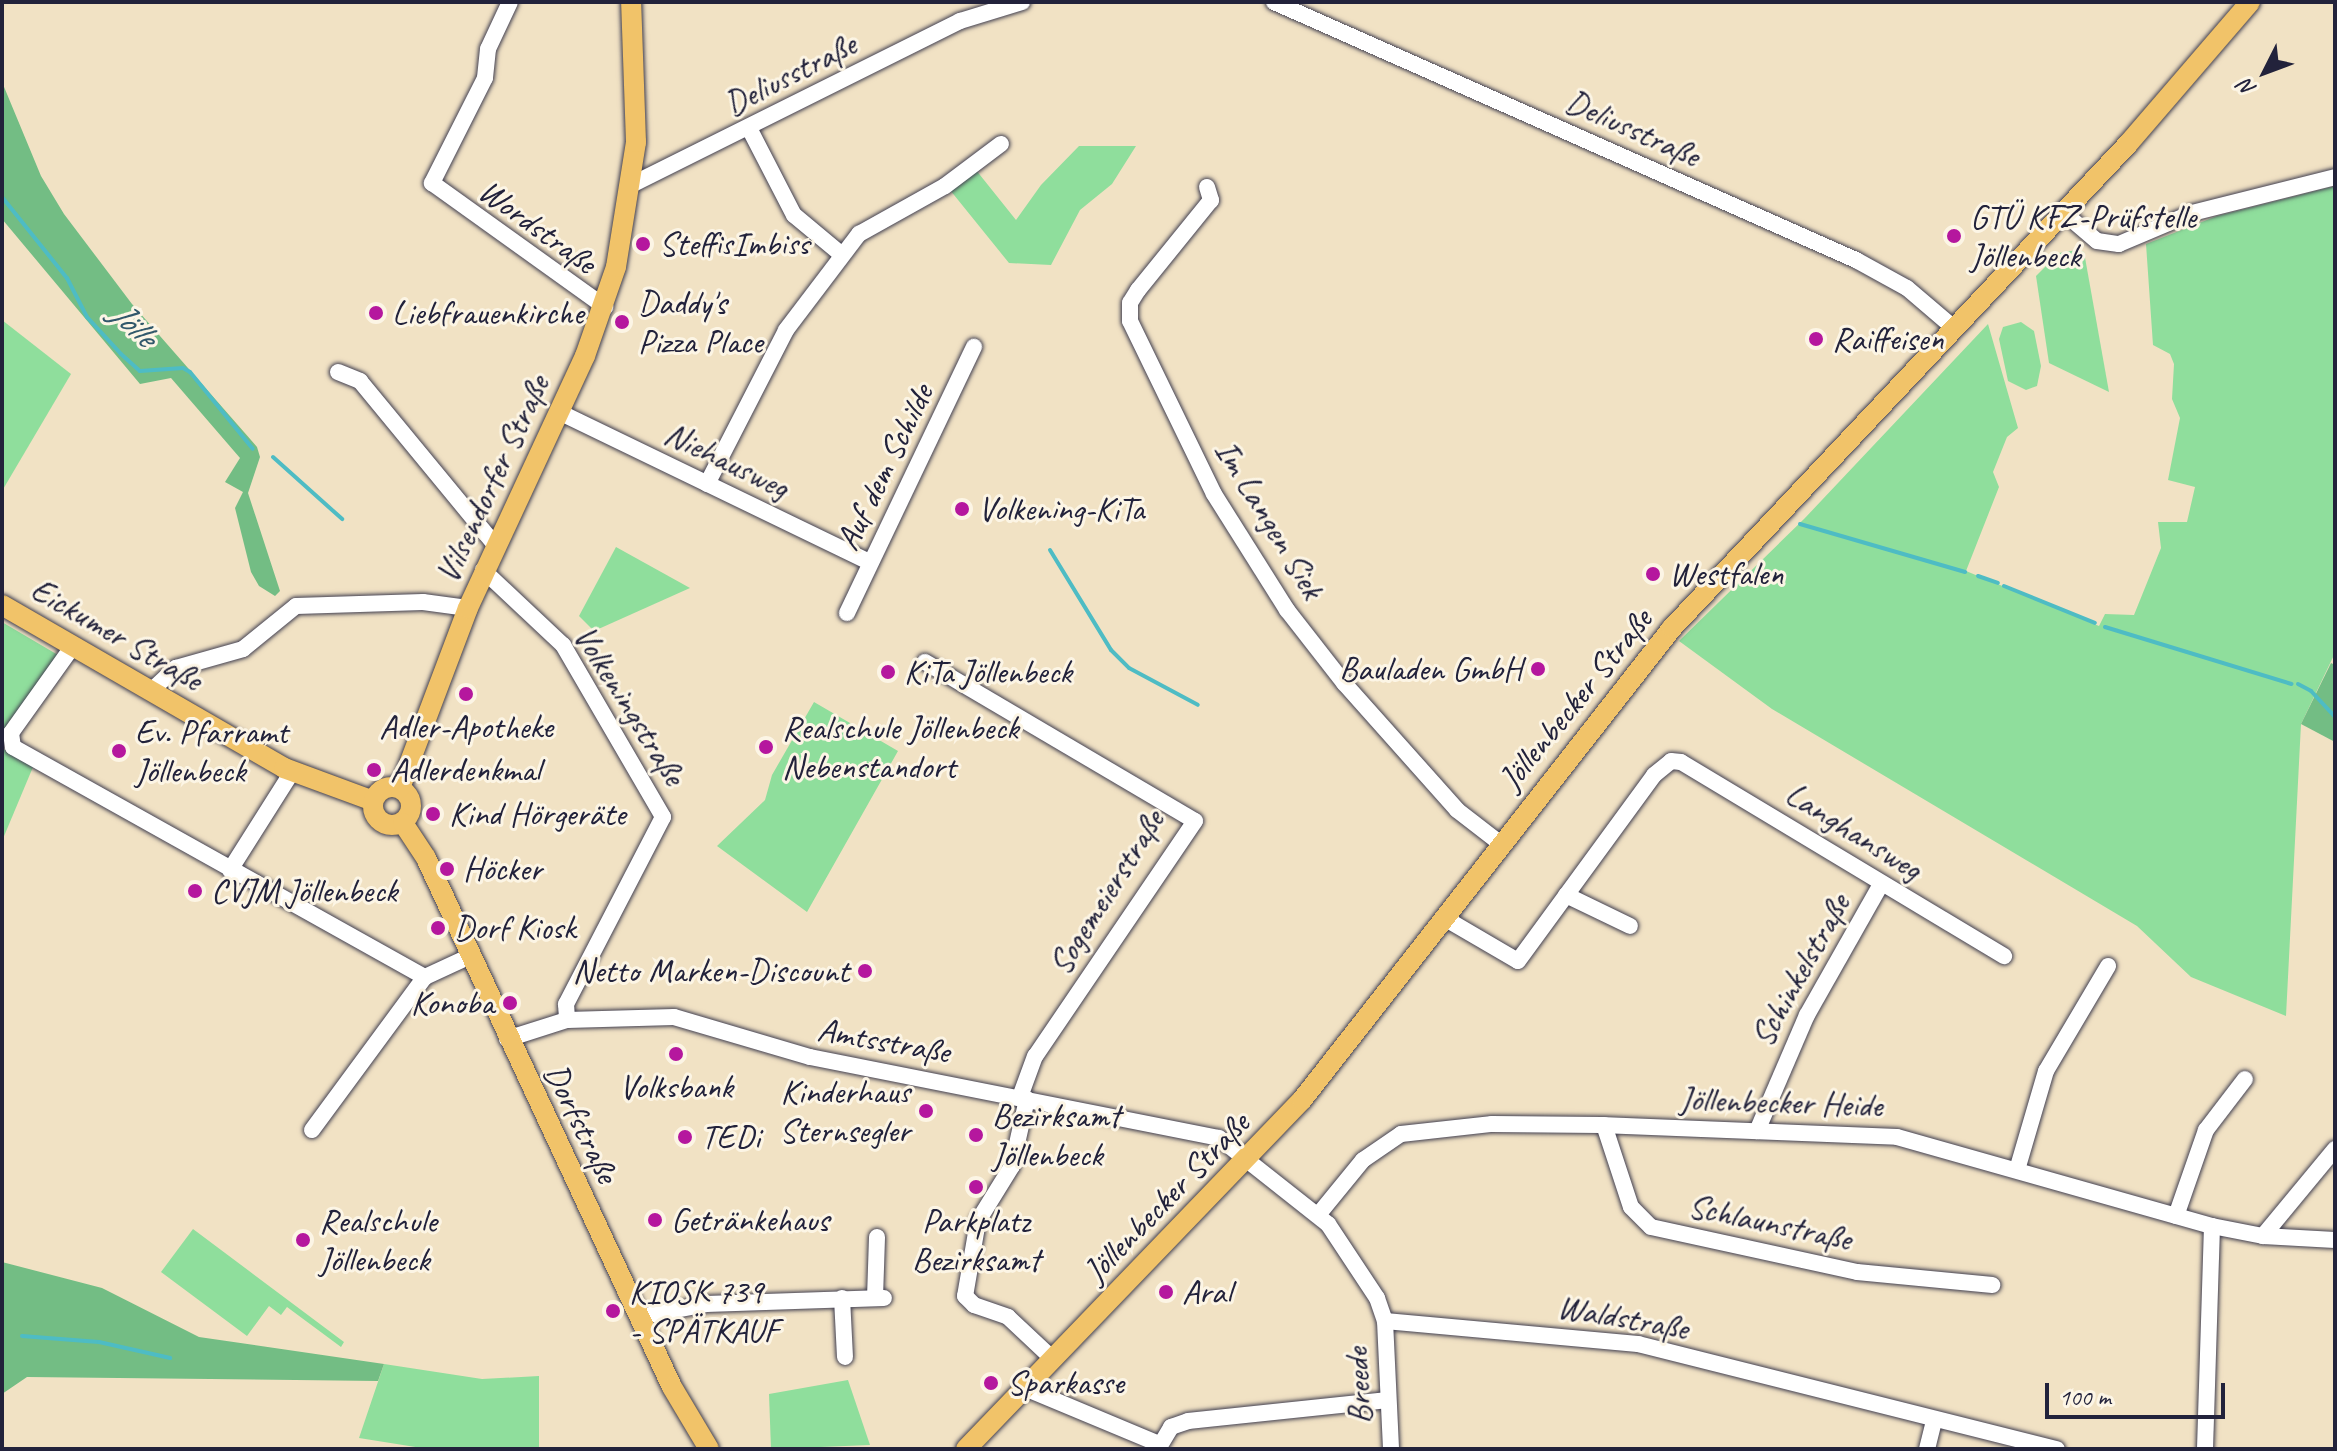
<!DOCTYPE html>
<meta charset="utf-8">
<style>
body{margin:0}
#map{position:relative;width:2337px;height:1451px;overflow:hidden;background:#f1e2c4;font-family:Caveat,sans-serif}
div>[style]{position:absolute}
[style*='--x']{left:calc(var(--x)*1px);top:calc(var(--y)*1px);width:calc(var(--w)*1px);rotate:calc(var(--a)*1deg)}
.green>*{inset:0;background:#8fde9c}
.forest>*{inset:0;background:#73bd84}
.stream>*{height:4px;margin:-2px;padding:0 2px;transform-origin:2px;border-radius:2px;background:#4ebcc4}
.roads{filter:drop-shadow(0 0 2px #413f50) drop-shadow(0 0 2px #413f50)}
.minor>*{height:16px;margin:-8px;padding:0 8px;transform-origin:8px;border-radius:8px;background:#fff}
.major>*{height:20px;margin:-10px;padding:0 10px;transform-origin:10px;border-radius:10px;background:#f1c369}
.major>.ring{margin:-10px;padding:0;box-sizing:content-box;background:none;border:20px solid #f1c369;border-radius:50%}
.dots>*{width:22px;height:22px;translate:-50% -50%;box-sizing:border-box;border:4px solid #fcf5e5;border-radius:50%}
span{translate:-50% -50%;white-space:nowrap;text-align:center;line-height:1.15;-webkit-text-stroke:6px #fcf5e5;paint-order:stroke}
.street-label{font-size:34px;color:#22223b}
.poi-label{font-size:34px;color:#22223b}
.left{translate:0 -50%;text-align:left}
.right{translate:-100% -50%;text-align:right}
.water-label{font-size:36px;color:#31586b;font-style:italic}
.frame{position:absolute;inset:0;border:4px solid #22223b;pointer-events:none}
.north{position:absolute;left:2225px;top:32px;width:80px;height:80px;-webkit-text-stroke:6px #fcf5e5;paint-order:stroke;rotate:228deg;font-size:22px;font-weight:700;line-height:32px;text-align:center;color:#22223b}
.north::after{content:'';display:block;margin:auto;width:28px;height:36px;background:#22223b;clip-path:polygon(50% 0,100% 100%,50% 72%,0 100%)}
.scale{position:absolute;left:2045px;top:1383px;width:180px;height:36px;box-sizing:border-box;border:4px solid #22223b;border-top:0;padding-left:10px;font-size:24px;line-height:28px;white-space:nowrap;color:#22223b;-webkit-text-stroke:6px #fcf5e5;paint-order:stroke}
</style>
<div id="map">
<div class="green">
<i style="clip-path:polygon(1079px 146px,1136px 146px,1112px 184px,1080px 210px,1051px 265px,1009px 263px,950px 190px,976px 170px,1016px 220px,1041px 185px)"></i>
<i style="clip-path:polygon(2335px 186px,2335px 653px,2301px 724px,2286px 1016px,2191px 977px,2137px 926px,1772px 709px,1679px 641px,1805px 518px,1988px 324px,2018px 428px,2007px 437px,1993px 472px,1999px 487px,1966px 571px,2099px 626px,2105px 614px,2134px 615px,2161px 548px,2158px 522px,2187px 522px,2195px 487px,2168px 480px,2180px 418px,2172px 399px,2174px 364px,2170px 354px,2153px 345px,2146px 244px,2217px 216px)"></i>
<i style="clip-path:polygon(2077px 250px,2084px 252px,2109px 392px,2049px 363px,2036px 276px,2059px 253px)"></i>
<i style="clip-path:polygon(2px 320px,71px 374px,2px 491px)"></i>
<i style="clip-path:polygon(2021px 322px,2034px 331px,2041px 366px,2037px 386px,2026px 390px,2008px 381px,1999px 339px,2003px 327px)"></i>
<i style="clip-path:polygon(616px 547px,690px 588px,594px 631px,579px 616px)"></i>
<i style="clip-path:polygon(2px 622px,58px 655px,2px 732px)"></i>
<i style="clip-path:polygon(814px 702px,898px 751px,807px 912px,717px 846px,765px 800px,772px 775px)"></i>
<i style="clip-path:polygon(2px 748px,33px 767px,2px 841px)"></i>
<i style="clip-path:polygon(193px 1229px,344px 1342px,341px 1347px,287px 1307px,281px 1315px,269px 1306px,247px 1336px,161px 1272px)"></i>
<i style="clip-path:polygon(384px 1364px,482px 1379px,539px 1376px,539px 1449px,428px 1449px,359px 1438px)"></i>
<i style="clip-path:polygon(848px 1380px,870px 1445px,771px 1449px,769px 1394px)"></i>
</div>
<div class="forest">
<i style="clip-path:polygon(2px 82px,41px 176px,64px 214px,132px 304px,257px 447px,260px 457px,248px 493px,280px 591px,275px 596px,259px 586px,251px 572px,235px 508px,243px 492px,225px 482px,240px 458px,171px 378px,140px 384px,2px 219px)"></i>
<i style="clip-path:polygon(2331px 663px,2335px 665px,2335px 742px,2301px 724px)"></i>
<i style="clip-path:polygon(2px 1262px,102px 1288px,199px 1337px,384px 1364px,378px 1381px,27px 1377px,2px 1394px)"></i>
</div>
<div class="stream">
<i style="--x:2;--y:197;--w:104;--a:51.3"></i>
<i style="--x:67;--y:278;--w:44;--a:62.9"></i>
<i style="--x:87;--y:317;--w:50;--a:47.4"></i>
<i style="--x:121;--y:354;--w:25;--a:42"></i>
<i style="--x:140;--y:371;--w:43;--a:-4"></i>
<i style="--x:183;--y:368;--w:8;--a:30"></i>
<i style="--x:190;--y:372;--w:99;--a:50.7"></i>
<i style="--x:273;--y:457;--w:93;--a:41.9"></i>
<i style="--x:1800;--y:524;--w:172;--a:16.2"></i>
<i style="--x:1050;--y:550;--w:117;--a:58.6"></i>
<i style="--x:1111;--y:650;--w:25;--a:45"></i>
<i style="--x:1129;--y:668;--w:78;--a:28.2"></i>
<i style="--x:1978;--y:576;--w:21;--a:19"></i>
<i style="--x:2004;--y:586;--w:98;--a:22.1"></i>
<i style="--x:2105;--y:627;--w:195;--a:17"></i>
<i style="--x:2298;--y:684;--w:15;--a:28"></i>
<i style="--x:2311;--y:691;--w:35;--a:47"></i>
<i style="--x:22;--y:1336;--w:77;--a:4.5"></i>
<i style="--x:99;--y:1342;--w:73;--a:12.7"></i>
</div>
<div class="roads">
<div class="minor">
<i style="--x:510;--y:2;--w:52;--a:115.1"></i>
<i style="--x:488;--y:49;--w:29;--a:96"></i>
<i style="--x:485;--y:78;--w:118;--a:116.8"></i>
<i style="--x:432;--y:183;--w:213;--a:35.6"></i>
<i style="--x:1274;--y:2;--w:637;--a:23.91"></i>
<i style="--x:1856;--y:260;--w:58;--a:28.8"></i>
<i style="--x:1907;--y:288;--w:63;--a:40.5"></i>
<i style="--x:749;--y:128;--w:98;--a:62.7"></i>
<i style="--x:794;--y:215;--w:62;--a:39.8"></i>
<i style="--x:631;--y:185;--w:368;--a:-26.5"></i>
<i style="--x:960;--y:21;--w:65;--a:-17"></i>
<i style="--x:1207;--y:187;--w:14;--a:73"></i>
<i style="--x:1211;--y:200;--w:116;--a:129"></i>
<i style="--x:1138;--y:290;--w:15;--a:122"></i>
<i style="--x:1130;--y:303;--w:18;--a:90"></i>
<i style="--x:1130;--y:321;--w:192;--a:64.1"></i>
<i style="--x:1214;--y:494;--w:137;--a:57.8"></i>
<i style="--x:1287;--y:610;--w:93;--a:52"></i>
<i style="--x:1344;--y:683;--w:170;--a:48.3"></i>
<i style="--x:1457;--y:810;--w:56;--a:37.7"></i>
<i style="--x:2064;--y:213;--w:43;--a:40.3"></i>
<i style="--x:2097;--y:241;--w:22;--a:8"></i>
<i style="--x:2119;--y:244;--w:79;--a:-23"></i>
<i style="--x:2192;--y:213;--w:147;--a:-14.1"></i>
<i style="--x:338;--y:372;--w:24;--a:22"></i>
<i style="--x:360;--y:381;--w:212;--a:50.5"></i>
<i style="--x:559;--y:412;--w:344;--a:25.8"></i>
<i style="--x:707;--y:484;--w:173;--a:-62.8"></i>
<i style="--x:786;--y:330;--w:121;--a:-52.8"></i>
<i style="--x:859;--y:234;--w:98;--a:-29.2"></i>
<i style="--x:945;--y:186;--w:70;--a:-36.9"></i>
<i style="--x:483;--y:570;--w:110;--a:43.2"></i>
<i style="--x:563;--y:645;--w:199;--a:59.8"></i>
<i style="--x:663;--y:817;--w:211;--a:117.4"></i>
<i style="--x:566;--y:1004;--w:16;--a:86"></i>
<i style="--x:847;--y:613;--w:295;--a:-64.5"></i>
<i style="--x:73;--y:646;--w:107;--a:125.5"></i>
<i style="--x:11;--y:733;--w:14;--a:82"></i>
<i style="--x:13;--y:747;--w:472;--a:29.2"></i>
<i style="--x:925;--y:662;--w:313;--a:30.5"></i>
<i style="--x:1195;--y:821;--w:284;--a:124.2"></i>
<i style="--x:1035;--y:1056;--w:44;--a:110.1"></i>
<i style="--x:151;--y:691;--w:34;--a:-43"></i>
<i style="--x:176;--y:668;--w:70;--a:-15.8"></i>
<i style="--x:243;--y:649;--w:68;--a:-39.1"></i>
<i style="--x:296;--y:606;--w:127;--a:-1.8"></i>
<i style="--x:423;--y:602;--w:45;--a:7.6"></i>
<i style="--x:230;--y:870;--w:116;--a:-57.7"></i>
<i style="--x:1566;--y:895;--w:71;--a:25.8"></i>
<i style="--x:1446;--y:919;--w:83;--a:30.3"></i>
<i style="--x:1518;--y:961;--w:230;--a:-53.8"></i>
<i style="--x:1654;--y:775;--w:22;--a:-39"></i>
<i style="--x:1671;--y:761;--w:10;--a:6"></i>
<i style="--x:1681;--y:762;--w:377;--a:31"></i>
<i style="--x:507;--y:1039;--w:63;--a:-17.6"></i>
<i style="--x:567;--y:1020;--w:107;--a:-1.6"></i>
<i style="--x:674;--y:1017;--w:142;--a:16.4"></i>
<i style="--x:810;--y:1057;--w:417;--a:11.2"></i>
<i style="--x:1219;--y:1138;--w:139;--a:38.3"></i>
<i style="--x:1328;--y:1224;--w:89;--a:56.5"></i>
<i style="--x:1377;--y:1298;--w:24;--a:71"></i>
<i style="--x:1385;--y:1321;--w:128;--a:87.3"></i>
<i style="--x:1027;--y:1099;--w:69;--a:102.6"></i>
<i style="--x:1012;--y:1166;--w:65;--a:121.7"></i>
<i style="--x:978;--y:1221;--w:76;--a:99.8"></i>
<i style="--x:965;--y:1296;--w:13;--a:45"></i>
<i style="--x:974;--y:1305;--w:36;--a:19"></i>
<i style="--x:1008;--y:1317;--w:63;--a:43.1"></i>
<i style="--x:1604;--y:1125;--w:86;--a:71.8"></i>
<i style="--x:1631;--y:1207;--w:28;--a:45"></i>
<i style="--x:1651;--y:1227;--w:211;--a:12.3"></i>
<i style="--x:1857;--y:1272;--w:136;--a:5.5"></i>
<i style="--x:312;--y:1130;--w:190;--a:-53.6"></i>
<i style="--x:425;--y:977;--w:47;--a:-24.9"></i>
<i style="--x:1757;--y:1131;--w:126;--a:-66.7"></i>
<i style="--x:1807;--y:1015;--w:150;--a:-60.5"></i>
<i style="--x:2017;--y:1170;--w:103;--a:-73.7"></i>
<i style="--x:2046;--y:1071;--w:122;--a:-59.4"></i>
<i style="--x:1318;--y:1215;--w:71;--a:-50.7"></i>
<i style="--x:1363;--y:1160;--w:46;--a:-34.4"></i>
<i style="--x:1401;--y:1134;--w:92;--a:-6.3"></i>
<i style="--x:1492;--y:1124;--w:109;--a:0.5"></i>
<i style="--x:1601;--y:1125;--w:296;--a:2.3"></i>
<i style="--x:1897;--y:1137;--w:327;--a:15.8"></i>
<i style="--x:2212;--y:1226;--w:52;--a:11.1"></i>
<i style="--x:2263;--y:1236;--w:72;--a:3.2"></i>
<i style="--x:2176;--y:1216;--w:91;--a:-70.8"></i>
<i style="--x:2206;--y:1130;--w:64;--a:-52.6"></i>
<i style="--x:2263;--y:1236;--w:113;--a:-50.4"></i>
<i style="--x:842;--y:1298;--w:59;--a:87.1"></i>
<i style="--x:875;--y:1298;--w:61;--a:-88.1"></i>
<i style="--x:639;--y:1317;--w:68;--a:-11"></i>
<i style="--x:706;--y:1304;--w:178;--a:-1.9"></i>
<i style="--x:1385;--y:1321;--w:254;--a:5.2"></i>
<i style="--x:1638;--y:1344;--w:432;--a:14.1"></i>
<i style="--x:1025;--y:1388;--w:145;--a:22.7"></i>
<i style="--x:1158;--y:1449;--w:26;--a:-59"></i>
<i style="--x:1171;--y:1427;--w:18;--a:-19"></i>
<i style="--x:1188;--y:1421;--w:201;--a:-6"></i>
<i style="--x:1927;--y:1449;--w:29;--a:-76"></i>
<i style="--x:2205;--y:1449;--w:223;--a:-88.2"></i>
</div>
<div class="major">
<i style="--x:2;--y:605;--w:326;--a:30"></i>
<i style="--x:284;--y:768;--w:95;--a:20.3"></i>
<i class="ring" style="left:373px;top:787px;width:18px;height:18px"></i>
<i style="--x:400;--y:788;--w:192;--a:-69.3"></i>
<i style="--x:468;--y:608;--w:278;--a:-65.1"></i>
<i style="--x:585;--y:356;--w:94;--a:-70.8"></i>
<i style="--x:616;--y:267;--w:127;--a:-80.9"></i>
<i style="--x:636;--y:142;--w:140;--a:-92"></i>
<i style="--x:403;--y:823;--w:42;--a:56.7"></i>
<i style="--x:426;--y:858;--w:583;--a:65.06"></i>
<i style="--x:672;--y:1387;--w:72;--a:59.2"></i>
<i style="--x:966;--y:1449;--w:484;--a:-46.1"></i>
<i style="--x:1302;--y:1100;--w:600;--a:-51.91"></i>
<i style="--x:1672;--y:628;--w:665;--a:-46.71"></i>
<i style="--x:2128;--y:144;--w:187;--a:-49.3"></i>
</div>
</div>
<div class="dots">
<i style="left:1954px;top:236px;background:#b5179e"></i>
<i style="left:643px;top:244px;background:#b5179e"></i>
<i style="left:376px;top:313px;background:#b5179e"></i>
<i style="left:622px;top:322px;background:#b5179e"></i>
<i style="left:1816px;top:339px;background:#b5179e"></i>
<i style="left:962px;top:509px;background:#b5179e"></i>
<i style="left:1653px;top:574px;background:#b5179e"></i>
<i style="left:1538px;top:669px;background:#b5179e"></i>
<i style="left:888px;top:672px;background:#b5179e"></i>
<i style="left:466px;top:694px;background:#b5179e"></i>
<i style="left:766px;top:747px;background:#b5179e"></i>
<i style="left:119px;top:751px;background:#b5179e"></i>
<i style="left:374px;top:770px;background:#b5179e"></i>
<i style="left:433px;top:814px;background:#b5179e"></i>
<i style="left:447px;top:869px;background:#b5179e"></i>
<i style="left:195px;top:891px;background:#b5179e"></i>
<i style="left:438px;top:928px;background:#b5179e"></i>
<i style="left:865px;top:971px;background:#b5179e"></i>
<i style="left:510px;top:1003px;background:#b5179e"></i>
<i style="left:676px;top:1054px;background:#b5179e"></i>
<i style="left:926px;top:1111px;background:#b5179e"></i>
<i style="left:976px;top:1135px;background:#b5179e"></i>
<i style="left:685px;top:1137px;background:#b5179e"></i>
<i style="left:976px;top:1187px;background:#b5179e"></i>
<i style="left:655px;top:1220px;background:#b5179e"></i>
<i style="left:303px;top:1240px;background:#b5179e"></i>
<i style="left:1166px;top:1292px;background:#b5179e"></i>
<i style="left:613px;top:1311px;background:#b5179e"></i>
<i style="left:991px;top:1383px;background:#b5179e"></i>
</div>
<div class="street-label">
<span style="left:790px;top:74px;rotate:-27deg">Deliusstraße</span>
<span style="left:1633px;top:128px;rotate:24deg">Deliusstraße</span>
<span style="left:538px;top:226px;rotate:36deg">Wordstraße</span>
<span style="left:727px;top:460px;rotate:26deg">Niehausweg</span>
<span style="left:884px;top:467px;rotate:-64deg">Auf dem Schilde</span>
<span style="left:492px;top:479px;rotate:-65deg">Vilsendorfer Straße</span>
<span style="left:1270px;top:519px;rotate:59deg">Im Langen Siek</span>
<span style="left:117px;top:634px;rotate:30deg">Eickumer Straße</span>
<span style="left:1575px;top:699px;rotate:-51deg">Jöllenbecker Straße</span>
<span style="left:630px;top:705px;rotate:58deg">Volkeningstraße</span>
<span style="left:1854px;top:831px;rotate:32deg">Langhansweg</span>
<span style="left:1106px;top:892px;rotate:-58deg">Sogemeierstraße</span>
<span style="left:1800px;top:970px;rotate:-61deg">Schinkelstraße</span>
<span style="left:884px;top:1040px;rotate:10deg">Amtsstraße</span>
<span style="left:1781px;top:1102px;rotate:2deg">Jöllenbecker Heide</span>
<span style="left:582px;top:1123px;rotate:64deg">Dorfstraße</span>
<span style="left:1166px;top:1197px;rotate:-46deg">Jöllenbecker Straße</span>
<span style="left:1770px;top:1222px;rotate:12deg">Schlaunstraße</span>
<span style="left:1623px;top:1317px;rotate:10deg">Waldstraße</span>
<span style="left:1358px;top:1386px;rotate:-93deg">Breede</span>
</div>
<div class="poi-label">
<span class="left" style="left:1970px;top:236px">GTÜ KFZ-Prüfstelle<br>Jöllenbeck</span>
<span class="left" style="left:659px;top:244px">SteffisImbiss</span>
<span class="left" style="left:638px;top:322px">Daddy's<br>Pizza Place</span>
<span class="left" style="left:392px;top:313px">Liebfrauenkirche</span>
<span class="left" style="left:1832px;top:339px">Raiffeisen</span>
<span class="left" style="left:978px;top:509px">Volkening-KiTa</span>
<span class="left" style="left:1669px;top:574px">Westfalen</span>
<span class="right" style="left:1522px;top:669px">Bauladen GmbH</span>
<span class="left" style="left:904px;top:672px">KiTa Jöllenbeck</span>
<span style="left:466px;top:727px">Adler-Apotheke</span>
<span class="left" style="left:782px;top:747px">Realschule Jöllenbeck<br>Nebenstandort</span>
<span class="left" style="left:135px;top:751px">Ev. Pfarramt<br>Jöllenbeck</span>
<span class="left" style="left:390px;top:770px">Adlerdenkmal</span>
<span class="left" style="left:449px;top:814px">Kind Hörgeräte</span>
<span class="left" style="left:463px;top:869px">Höcker</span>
<span class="left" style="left:211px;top:891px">CVJM Jöllenbeck</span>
<span class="left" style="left:454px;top:928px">Dorf Kiosk</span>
<span class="right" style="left:849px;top:971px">Netto Marken-Discount</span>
<span class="right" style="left:494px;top:1003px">Konoba</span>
<span style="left:676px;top:1087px">Volksbank</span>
<span class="right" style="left:910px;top:1111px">Kinderhaus<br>Sternsegler</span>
<span class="left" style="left:992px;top:1135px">Bezirksamt<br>Jöllenbeck</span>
<span class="left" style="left:701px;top:1137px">TEDi</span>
<span class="left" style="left:319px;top:1240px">Realschule<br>Jöllenbeck</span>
<span class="left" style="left:671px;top:1220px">Getränkehaus</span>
<span style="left:976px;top:1240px">Parkplatz<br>Bezirksamt</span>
<span class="left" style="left:629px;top:1311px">KIOSK 739<br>- SPÄTKAUF</span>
<span class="left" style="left:1182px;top:1292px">Aral</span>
<span class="left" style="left:1007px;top:1383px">Sparkasse</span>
</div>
<div class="water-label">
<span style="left:133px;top:324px;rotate:43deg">Jölle</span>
</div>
<div class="frame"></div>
<div class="north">N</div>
<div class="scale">100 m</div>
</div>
